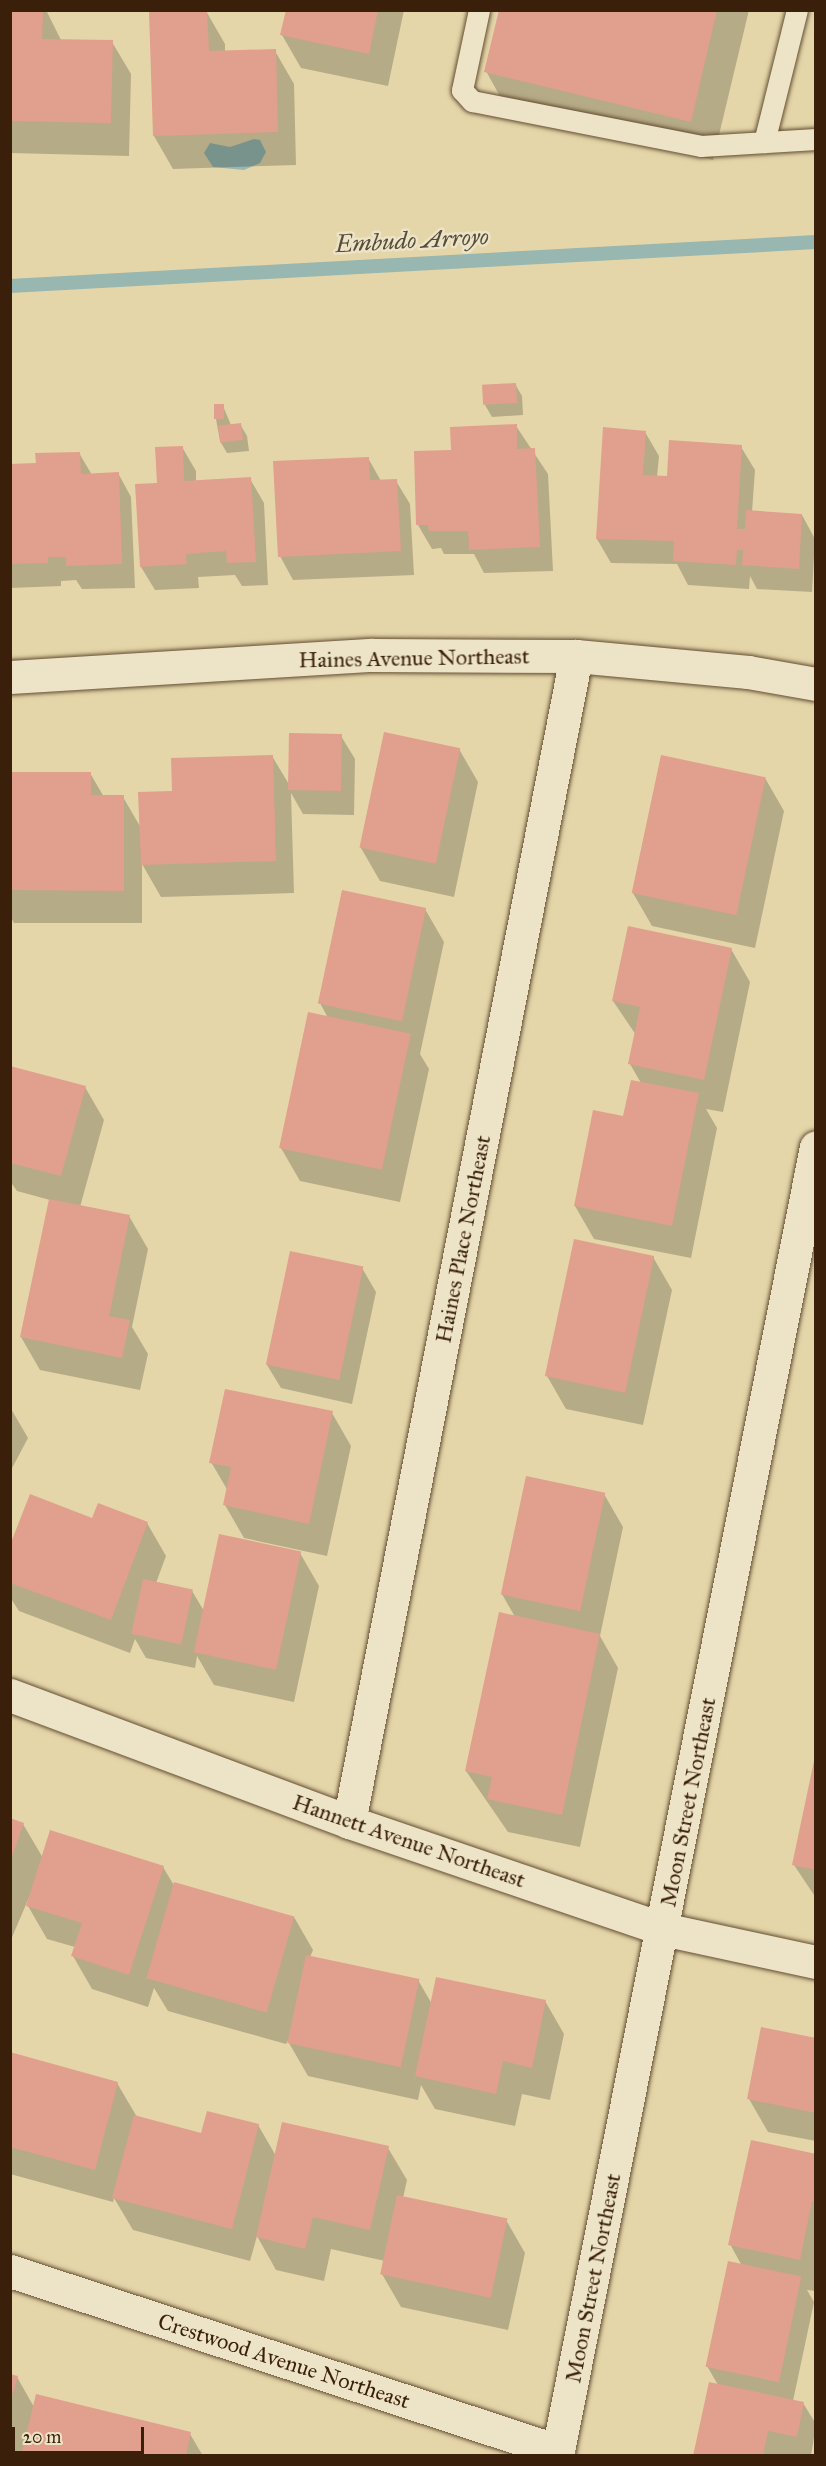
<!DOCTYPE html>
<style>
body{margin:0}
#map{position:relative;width:826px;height:2466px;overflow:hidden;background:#e4d6a9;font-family:"IM FELL Great Primer",serif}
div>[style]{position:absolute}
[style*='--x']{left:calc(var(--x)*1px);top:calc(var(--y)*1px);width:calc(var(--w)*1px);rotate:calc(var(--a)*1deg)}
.water>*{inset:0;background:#97b7b0}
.shadow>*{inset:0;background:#0003}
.stream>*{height:14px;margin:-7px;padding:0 7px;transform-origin:7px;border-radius:7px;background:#97b7b0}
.building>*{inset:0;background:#e19f8d;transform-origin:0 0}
.roads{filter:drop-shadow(0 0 2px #644d32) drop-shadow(0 0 2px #644d32)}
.service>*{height:21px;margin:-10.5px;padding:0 10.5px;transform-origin:10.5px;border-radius:10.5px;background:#ede4c7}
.minor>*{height:33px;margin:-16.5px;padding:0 16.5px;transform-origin:16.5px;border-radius:16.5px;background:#ede4c7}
.tertiary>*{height:33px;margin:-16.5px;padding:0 16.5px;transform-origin:16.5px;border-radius:16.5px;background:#ede4c7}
span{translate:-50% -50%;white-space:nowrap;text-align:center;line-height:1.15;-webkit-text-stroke:5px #ede4c7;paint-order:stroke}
.street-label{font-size:22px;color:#3a1f0b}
.water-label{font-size:24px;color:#564d3d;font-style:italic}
.frame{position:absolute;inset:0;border:12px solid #3a1f0b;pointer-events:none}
.scale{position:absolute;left:12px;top:2427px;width:132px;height:27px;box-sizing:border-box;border:3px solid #3a1f0b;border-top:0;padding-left:8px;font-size:18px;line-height:21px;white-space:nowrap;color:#3a1f0b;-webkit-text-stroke:4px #ede4c7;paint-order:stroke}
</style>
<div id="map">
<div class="water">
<i style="clip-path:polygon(254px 139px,260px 140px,266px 152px,260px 163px,244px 170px,213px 167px,204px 153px,210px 143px,230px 147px)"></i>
</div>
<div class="shadow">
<i style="clip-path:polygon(10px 10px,46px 10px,61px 40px,112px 42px,131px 74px,129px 156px,10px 153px)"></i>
<i style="clip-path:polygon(287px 10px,404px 10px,388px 86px,301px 68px,282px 35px)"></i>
<i style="clip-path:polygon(500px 10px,749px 10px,713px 160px,508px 111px,486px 71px)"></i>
<i style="clip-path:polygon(206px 11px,225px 44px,225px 52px,275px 51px,294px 84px,296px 165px,173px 169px,154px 136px,150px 12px)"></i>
<i style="clip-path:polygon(515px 384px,522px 396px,523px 415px,492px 417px,485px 405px)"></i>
<i style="clip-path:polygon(223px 406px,231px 425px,240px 424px,247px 436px,249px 451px,227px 453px,220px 441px,216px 419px)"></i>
<i style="clip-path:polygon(516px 426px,548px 474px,553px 571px,484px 573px,474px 554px,444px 554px,441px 548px,432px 549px,418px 525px,453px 452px)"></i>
<i style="clip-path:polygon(604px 429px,645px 432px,659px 456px,657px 477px,669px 478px,741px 447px,755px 470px,752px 512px,802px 515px,815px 539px,812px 592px,757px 589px,750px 576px,749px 589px,688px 585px,677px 564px,611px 563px,597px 539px)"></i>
<i style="clip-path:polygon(182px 447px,196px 471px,196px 482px,250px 479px,264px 503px,268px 585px,242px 586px,235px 575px,198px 577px,199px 588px,155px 590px,141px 567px)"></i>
<i style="clip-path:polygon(79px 453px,92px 475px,118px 473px,131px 497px,135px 588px,82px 589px,76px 580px,61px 581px,61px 586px,10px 588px,10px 466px,37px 465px)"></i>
<i style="clip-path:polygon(368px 458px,381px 481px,396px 481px,410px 504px,414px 575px,293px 580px,280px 556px)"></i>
<i style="clip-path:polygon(341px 736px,355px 759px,354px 815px,303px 814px,291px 793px,294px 893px,161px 897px,142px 864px,142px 923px,14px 923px,10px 916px,10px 774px,90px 773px,104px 797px,123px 797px,141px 828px,173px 793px,272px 756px,290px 786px)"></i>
<i style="clip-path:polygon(459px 749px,478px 782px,454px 897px,380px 881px,361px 848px)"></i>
<i style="clip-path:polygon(765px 778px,784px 811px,755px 948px,652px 926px,633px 893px)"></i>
<i style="clip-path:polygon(425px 909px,444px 942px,420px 1054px,429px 1069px,400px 1202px,300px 1181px,281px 1148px,328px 1018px,320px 1003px)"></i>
<i style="clip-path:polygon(731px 949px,750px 982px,723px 1112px,706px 1109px,717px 1128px,691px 1258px,594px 1239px,575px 1206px,641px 1083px,630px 1064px,636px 1035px,613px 1001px)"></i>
<i style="clip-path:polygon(10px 1067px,85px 1087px,104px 1120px,80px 1207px,129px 1216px,148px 1249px,132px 1327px,148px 1354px,140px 1390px,40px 1370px,21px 1337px,50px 1200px,17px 1191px,10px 1181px)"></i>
<i style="clip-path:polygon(653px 1257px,672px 1290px,643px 1425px,566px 1409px,547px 1376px)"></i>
<i style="clip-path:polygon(362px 1268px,376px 1292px,352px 1404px,281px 1388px,267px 1365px)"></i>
<i style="clip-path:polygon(10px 1407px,28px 1438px,10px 1472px)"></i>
<i style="clip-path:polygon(332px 1413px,351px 1446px,327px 1556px,244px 1538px,225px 1505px,228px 1491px,211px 1462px)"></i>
<i style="clip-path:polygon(604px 1494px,623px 1527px,600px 1636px,618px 1668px,580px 1847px,508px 1832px,466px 1771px,515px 1617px,502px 1594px)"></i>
<i style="clip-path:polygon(93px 1520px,147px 1523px,166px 1556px,156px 1583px,192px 1591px,204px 1611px,300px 1553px,319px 1586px,294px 1702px,214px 1685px,197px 1656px,195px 1668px,146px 1658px,135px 1639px,130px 1653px,19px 1611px,10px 1597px,10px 1550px)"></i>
<i style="clip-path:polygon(816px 1764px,816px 1898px,794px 1865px)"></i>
<i style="clip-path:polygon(10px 1820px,23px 1824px,43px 1858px,163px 1867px,175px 1887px,294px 1917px,313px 1950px,310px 1957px,418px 1980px,432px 2004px,545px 2001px,564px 2034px,550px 2100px,522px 2094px,515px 2126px,435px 2109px,421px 2085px,418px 2100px,308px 2076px,289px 2043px,291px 2035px,286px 2044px,168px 2011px,154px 1988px,148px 2007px,92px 1989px,73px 1956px,75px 1947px,47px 1939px,28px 1906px,33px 1888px,10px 1942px)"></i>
<i style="clip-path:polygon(816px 2039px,816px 2141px,768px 2132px,749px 2099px)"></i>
<i style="clip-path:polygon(10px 2054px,117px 2083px,137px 2117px,203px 2134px,258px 2125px,276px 2156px,388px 2148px,407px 2180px,403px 2198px,506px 2220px,525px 2253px,508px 2330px,401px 2307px,382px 2274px,385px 2261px,331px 2249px,324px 2281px,276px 2270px,257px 2236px,250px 2261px,133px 2230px,114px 2198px,113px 2202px,10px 2174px)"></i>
<i style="clip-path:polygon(816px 2156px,816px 2291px,807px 2290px,814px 2302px,793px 2401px,803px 2403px,816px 2424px,811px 2456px,695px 2456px,718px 2385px,707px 2366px,742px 2266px,730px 2244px)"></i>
<i style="clip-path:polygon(10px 2375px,17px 2377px,34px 2407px,190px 2434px,203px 2456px,10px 2456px)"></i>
</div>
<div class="stream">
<i style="--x:10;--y:286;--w:807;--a:-3.12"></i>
</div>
<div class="building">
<i style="clip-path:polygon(10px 10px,43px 10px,42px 39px,113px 40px,111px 123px,10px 121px)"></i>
<i style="clip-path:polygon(207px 10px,209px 51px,276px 49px,278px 132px,153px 136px,149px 11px)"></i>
<i style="clip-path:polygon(286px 10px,378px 10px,369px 54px,280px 35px)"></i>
<i style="clip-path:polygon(499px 10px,717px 10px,691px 122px,484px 72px)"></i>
<i style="left:516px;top:383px;width:20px;height:34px;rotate:87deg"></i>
<i style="left:214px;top:404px;width:10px;height:15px"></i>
<i style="left:241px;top:423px;width:17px;height:23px;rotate:83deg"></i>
<i style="clip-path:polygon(517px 424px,517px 449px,535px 448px,540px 547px,469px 550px,468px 531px,429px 531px,428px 525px,416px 525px,414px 451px,451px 450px,450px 427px)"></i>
<i style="clip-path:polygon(603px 427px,646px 431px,643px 475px,667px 476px,669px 440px,742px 445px,737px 529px,745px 529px,746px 510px,802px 514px,799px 569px,742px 565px,743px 550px,737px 550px,736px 565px,673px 561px,674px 541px,596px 539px)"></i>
<i style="clip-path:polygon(183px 446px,184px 481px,251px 477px,256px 562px,227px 563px,226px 551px,186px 554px,187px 564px,140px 567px,135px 484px,157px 483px,155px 447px)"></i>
<i style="clip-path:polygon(80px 452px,81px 474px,119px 472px,122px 564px,66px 566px,66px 557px,48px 557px,48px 563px,10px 564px,10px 464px,36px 463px,35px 453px)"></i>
<i style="clip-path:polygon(369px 457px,370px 480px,397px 479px,401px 551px,278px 557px,273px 461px)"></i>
<i style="left:384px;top:732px;width:78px;height:118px;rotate:12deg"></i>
<i style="left:289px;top:733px;width:53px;height:57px;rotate:1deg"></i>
<i style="clip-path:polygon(273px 755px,276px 861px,141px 865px,138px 792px,172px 791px,171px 758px)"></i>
<i style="left:661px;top:755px;width:107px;height:141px;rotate:12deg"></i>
<i style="clip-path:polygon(10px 772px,91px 772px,91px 795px,124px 795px,124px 891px,10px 890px)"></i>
<i style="left:342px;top:890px;width:86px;height:116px;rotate:12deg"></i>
<i style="clip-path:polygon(628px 926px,732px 948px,704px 1080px,628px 1064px,640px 1007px,612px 1001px)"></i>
<i style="left:308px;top:1012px;width:105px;height:139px;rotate:12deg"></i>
<i style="clip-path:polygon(10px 1066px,86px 1086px,61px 1176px,10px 1163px)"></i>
<i style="clip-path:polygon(631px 1080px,699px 1093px,672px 1226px,574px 1206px,593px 1110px,623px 1116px)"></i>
<i style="clip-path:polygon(49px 1199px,130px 1215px,109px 1316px,130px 1320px,122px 1358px,20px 1337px)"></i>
<i style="left:574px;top:1239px;width:82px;height:140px;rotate:12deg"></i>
<i style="left:290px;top:1251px;width:75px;height:116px;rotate:12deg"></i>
<i style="clip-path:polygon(225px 1389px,333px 1411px,309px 1524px,223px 1505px,231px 1467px,209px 1463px)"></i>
<i style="left:526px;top:1476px;width:81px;height:121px;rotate:12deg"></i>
<i style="clip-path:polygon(30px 1494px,92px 1518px,98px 1503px,148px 1522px,111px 1620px,10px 1583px,10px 1545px)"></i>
<i style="left:219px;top:1534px;width:84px;height:121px;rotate:12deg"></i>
<i style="left:143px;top:1579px;width:51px;height:56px;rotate:12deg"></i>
<i style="clip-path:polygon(499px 1612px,600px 1634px,562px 1815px,487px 1799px,492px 1777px,465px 1771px)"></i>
<i style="clip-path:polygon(814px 1761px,816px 1761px,816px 1870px,792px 1865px)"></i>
<i style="clip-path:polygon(10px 1818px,24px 1823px,11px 1859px,10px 1859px)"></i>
<i style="clip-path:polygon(50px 1830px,164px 1866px,129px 1975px,71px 1956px,82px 1923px,26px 1906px)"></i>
<i style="left:174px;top:1882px;width:125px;height:100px;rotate:16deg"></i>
<i style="left:306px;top:1955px;width:116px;height:90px;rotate:12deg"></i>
<i style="clip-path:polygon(436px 1977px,546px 2000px,532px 2068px,503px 2061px,496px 2094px,415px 2076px)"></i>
<i style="clip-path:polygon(761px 2027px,816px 2038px,816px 2113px,747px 2099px)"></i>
<i style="clip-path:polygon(10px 2052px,118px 2082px,95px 2170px,10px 2147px)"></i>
<i style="clip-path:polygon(207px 2111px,259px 2124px,232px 2229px,112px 2198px,134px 2115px,201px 2133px)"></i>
<i style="clip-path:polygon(282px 2122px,389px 2146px,370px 2230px,313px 2217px,305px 2249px,256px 2237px)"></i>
<i style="clip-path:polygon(751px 2140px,816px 2154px,816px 2201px,812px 2201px,800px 2260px,728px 2245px)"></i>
<i style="left:397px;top:2195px;width:113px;height:81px;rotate:12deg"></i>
<i style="left:728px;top:2261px;width:75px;height:108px;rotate:12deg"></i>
<i style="clip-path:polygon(10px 2374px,18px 2376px,11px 2399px,10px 2399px)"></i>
<i style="clip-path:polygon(709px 2382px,804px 2402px,797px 2437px,768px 2431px,763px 2456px,693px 2456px)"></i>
<i style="clip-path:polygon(36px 2394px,191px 2432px,186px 2456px,21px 2456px)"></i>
</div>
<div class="roads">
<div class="service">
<i style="--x:479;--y:10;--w:82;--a:102"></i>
<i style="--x:462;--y:90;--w:15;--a:48"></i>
<i style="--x:472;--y:101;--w:233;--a:11.1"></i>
<i style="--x:701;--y:146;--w:115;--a:-3.5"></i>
<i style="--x:764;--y:142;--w:136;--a:-76"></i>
</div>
<div class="minor">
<i style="--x:10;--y:677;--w:363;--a:-3.5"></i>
<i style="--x:372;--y:655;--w:204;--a:0.3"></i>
<i style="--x:576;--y:656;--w:173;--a:5.3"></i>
<i style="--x:748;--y:672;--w:69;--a:10"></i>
<i style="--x:10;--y:1695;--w:362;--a:20.5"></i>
<i style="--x:349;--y:1822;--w:332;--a:18.8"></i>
<i style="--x:663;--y:1929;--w:157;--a:12.2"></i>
<i style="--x:349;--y:1822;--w:1188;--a:-78.98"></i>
<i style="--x:10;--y:2271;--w:577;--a:18.18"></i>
</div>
<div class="tertiary">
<i style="--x:557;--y:2456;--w:1334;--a:-78.81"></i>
</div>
</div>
<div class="street-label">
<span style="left:414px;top:658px;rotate:-1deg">Haines Avenue Northeast</span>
<span style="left:463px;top:1239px;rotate:-79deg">Haines Place Northeast</span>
<span style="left:688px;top:1802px;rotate:-79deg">Moon Street Northeast</span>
<span style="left:409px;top:1841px;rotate:19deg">Hannett Avenue Northeast</span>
<span style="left:593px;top:2278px;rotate:-79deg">Moon Street Northeast</span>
<span style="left:284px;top:2361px;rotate:18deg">Crestwood Avenue Northeast</span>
</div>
<div class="water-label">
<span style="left:412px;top:241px;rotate:-3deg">Embudo Arroyo</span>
</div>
<div class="frame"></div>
<div class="scale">20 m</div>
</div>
